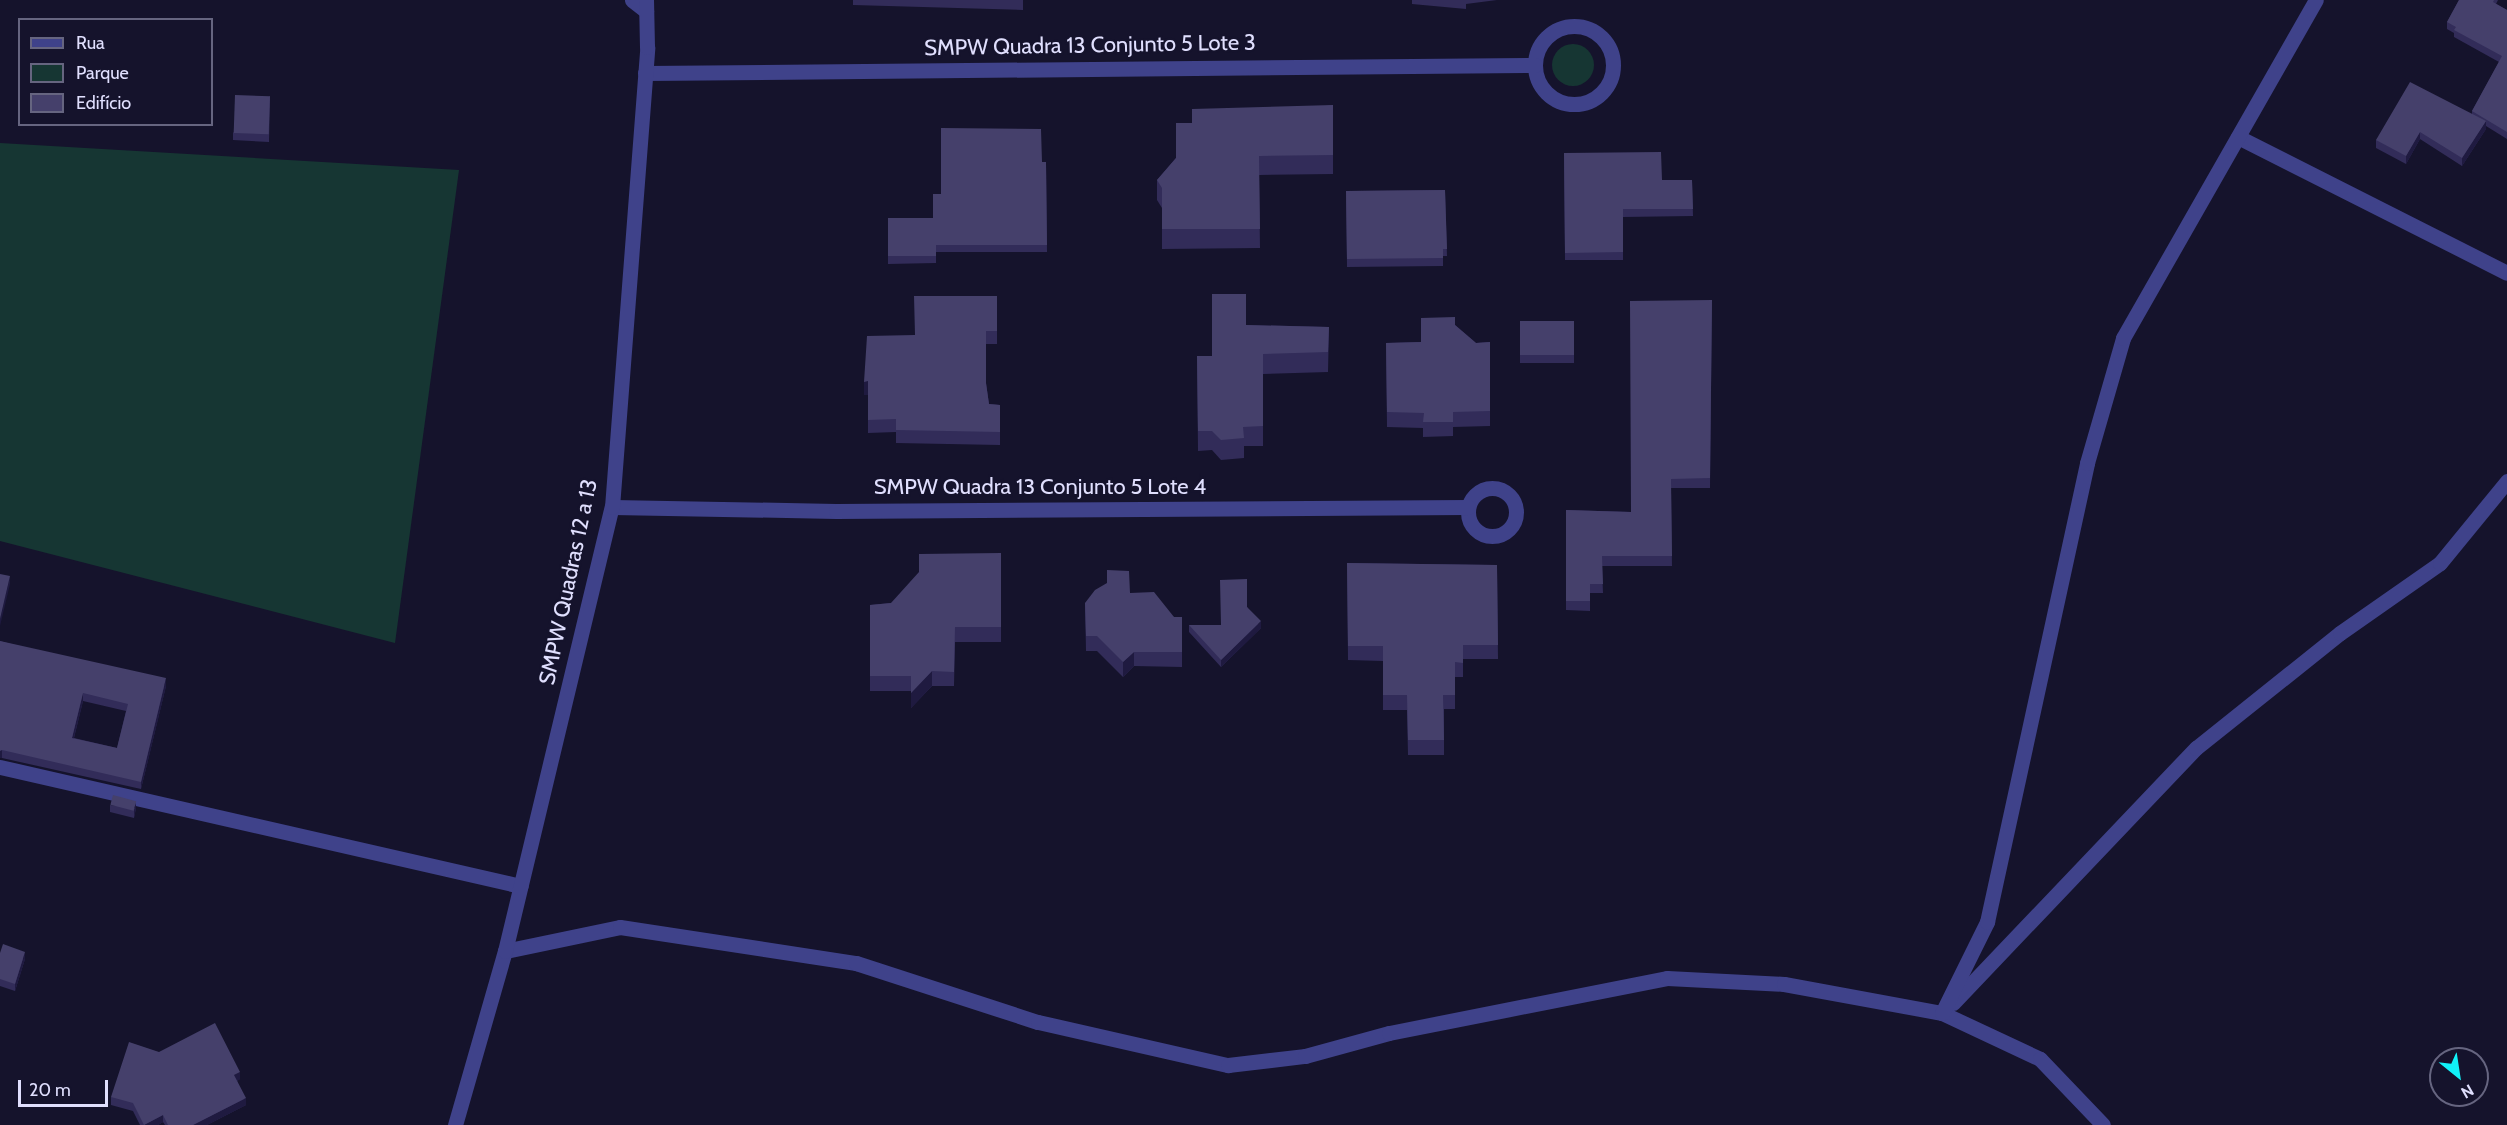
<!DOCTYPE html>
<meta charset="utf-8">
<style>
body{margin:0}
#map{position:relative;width:2507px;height:1125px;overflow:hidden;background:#15132c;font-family:Cabin,sans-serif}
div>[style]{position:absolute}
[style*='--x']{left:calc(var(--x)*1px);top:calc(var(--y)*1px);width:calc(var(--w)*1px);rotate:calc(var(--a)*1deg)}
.green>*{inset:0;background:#163633}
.round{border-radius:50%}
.minor>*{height:15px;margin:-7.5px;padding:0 7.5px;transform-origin:7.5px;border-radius:7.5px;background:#3f428a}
.minor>.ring{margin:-7.5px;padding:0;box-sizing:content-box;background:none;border:15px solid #3f428a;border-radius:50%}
.tertiary>*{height:15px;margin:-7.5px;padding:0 7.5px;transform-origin:7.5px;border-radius:7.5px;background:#3f428a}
.wall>*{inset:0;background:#322c59;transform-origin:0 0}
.shaded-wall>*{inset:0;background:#1f1a40;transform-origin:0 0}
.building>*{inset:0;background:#45406b;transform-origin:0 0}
span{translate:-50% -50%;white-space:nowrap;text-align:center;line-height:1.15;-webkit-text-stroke:4.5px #15132c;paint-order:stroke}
.street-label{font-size:22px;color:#e0dffe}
.legend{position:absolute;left:18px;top:18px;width:195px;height:108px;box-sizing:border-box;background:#15132c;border:2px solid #666580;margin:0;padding:8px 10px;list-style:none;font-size:18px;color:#e0dffe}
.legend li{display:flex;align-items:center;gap:12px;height:30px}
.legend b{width:30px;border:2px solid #666580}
.north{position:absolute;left:2429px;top:1047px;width:60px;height:60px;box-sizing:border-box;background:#15132c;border:2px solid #666580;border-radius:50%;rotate:150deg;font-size:16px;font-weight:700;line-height:24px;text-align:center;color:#e0dffe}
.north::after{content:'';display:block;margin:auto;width:21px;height:27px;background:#11f1f8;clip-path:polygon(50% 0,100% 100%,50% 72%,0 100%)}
.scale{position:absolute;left:18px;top:1080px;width:90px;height:27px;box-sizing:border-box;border:3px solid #e0dffe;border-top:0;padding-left:8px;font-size:18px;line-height:21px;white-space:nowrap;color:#e0dffe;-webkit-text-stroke:4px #15132c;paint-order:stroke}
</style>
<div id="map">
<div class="green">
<i class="round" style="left:1552px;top:44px;width:42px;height:42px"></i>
<i style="clip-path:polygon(0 143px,459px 170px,395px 643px,0 541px)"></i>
</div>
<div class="minor">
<i style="--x:632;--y:0;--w:18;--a:38"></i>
<i class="ring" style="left:1535px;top:26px;width:63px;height:63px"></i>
<i style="--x:645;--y:73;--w:890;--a:-0.52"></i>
<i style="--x:2238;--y:137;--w:301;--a:26.8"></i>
<i class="ring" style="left:1468px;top:488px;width:33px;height:33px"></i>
<i style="--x:612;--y:507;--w:224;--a:1"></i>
<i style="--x:836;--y:511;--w:632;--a:-0.36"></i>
<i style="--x:0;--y:767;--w:534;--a:12.87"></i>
<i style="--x:505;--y:951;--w:117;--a:-11.8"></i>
<i style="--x:620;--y:927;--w:239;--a:8.7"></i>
<i style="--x:856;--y:963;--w:191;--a:18"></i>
<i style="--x:1038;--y:1022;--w:195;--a:12.8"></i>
<i style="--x:1228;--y:1065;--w:78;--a:-6.7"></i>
<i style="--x:1305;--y:1056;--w:87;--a:-15.3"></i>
<i style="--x:1389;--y:1033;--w:283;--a:-11.2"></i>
<i style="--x:1667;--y:978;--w:117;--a:2.9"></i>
<i style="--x:1784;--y:984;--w:161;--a:10.4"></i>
<i style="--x:1942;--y:1013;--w:108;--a:25.1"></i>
<i style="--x:2040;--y:1059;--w:91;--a:46.3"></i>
<i style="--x:1953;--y:1003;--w:352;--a:-46.4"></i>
<i style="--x:2196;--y:748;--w:184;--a:-38.6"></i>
<i style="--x:2340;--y:633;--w:122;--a:-35"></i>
<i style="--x:2440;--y:563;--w:106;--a:-50.7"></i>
<i style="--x:1942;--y:1013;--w:102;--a:-63.7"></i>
<i style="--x:1987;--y:922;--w:470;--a:-77.7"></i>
<i style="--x:2087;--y:463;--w:130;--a:-73.9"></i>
<i style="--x:2123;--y:338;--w:389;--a:-60.3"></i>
</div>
<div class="tertiary">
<i style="--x:455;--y:1125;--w:181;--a:-74"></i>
<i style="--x:505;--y:951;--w:457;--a:-76.5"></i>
<i style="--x:612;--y:507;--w:461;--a:-85.6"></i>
<i style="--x:647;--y:47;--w:47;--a:-91.2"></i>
</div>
<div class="wall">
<i style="clip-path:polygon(853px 0,1023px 0,1023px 10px,853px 5px)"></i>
<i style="clip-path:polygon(1412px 0,1497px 0,1466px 4px,1466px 9px,1412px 4px)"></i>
<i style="clip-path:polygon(2459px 0,2498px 0,2496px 4px,2507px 10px,2507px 139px,2486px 126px,2486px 129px,2462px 166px,2420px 139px,2406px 164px,2376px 148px,2376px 140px,2472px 114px,2472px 111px,2499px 62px,2454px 37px,2454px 33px,2447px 29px,2447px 22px)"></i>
<i style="clip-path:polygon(270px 96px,269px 142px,233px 140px,233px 133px)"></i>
<i style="clip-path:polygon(1333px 105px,1333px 174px,1259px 175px,1260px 248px,1162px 249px,1162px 208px,1157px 200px,1157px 180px,1176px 158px,1192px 123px)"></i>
<i style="clip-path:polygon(1564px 153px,1662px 180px,1692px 180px,1693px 216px,1623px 217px,1623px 260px,1565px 260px)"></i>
<i style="clip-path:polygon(1042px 162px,1046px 162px,1047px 252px,936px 252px,936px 263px,888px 264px,888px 218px,933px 218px,941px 194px)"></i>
<i style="clip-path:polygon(1445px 190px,1447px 256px,1443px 256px,1443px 266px,1347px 267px,1346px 191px)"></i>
<i style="clip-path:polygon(997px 296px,997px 344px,986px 344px,986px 383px,989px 404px,1000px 405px,1000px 445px,896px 443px,896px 432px,868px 433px,868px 395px,864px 395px,915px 335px)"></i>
<i style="clip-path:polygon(1712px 300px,1710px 488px,1671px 488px,1672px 566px,1602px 566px,1603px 593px,1590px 593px,1590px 611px,1566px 610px,1566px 510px,1631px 512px)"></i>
<i style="left:1574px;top:321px;width:42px;height:54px;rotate:90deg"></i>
<i style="clip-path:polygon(1246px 325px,1329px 327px,1328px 372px,1263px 374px,1263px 446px,1244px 446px,1244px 458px,1221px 460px,1212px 450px,1198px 451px,1197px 356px,1212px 356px)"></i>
<i style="clip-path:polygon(1455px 325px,1476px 343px,1490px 342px,1490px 426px,1453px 427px,1453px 436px,1423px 437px,1423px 428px,1387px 427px,1386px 343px,1421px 342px)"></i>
<i style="clip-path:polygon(1001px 553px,1001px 642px,955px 642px,954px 686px,932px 686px,911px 708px,911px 691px,870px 691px,870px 605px,891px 603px)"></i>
<i style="clip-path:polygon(1347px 563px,1497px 565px,1498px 659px,1463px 659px,1463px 677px,1455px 677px,1455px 709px,1444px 709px,1444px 755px,1408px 755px,1407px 710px,1383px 710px,1383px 661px,1348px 660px)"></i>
<i style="clip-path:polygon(1130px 593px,1174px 617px,1182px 617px,1182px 667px,1134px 666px,1123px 677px,1097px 651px,1086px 651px,1085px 603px)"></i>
<i style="clip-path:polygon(1247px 607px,1261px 628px,1221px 667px,1189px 632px,1189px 625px,1221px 625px)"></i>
<i style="clip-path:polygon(evenodd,0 641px,166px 686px,141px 789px,2px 758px,0 758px,0 641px,83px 701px,126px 711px,117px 748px,74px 738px,83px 701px)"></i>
<i style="clip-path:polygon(110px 805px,136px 808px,134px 818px,110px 812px)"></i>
<i style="clip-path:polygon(0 953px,25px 959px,15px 991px,0 986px)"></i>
<i style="clip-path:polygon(240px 1079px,237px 1081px,246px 1105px,207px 1125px,165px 1125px,163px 1122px,158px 1125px,140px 1125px,133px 1111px,111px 1105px,111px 1097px)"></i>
</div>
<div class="shaded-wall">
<i style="clip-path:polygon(2486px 121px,2486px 129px,2462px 166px,2462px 158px)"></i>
<i style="clip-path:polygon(2420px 132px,2420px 139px,2406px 164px,2406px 156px)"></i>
<i style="left:868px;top:381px;width:14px;height:4px;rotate:90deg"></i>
<i style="clip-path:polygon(10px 576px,10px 584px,0 626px,0 619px)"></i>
<i style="clip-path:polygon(1261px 621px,1261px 628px,1221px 667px,1221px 660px)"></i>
<i style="clip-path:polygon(1134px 652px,1134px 666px,1123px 677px,1123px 662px)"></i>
<i style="clip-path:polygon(932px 671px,932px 686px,911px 708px,911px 693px)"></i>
<i style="clip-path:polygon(166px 678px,166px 686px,141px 789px,141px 782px)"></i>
<i style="clip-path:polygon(83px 693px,83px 701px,72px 745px,72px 738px)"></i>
<i style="left:2px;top:750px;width:8px;height:2px;rotate:90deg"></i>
<i style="clip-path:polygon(136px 801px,136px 808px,134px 818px,134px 811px)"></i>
<i style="clip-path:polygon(25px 952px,25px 959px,15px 991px,15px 984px)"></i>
<i style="clip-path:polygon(240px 1072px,240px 1079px,234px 1083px,234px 1075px)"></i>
<i style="clip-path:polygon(246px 1098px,246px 1105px,207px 1125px,193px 1125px)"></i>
<i style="clip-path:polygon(163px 1115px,163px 1122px,158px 1125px,144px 1125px)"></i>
</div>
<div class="building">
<i style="clip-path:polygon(2459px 0,2494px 0,2493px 2px,2507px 10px,2507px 132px,2472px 111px,2502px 56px,2454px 30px,2456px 27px,2447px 22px)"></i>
<i style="clip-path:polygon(2410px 82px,2486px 121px,2462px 158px,2420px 132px,2406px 156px,2376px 140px)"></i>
<i style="left:235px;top:95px;width:35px;height:38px;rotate:2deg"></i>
<i style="clip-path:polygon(1333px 105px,1333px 155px,1259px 156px,1260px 229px,1162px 229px,1162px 188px,1157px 180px,1176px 158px,1176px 123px,1192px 123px,1192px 109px)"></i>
<i style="clip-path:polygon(941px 128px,1041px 129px,1042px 162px,1046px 162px,1047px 245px,936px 245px,936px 256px,888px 256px,888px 218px,933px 218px,933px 194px,941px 194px)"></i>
<i style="clip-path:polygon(1661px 152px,1662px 180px,1692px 180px,1693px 209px,1623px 209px,1623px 252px,1565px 253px,1564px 153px)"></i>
<i style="clip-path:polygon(1445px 190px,1447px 249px,1443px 249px,1443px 258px,1347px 259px,1346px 191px)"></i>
<i style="clip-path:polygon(1212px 294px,1246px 294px,1246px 325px,1329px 327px,1328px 352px,1263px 354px,1263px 426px,1243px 427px,1244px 438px,1221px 440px,1212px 431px,1198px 431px,1197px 356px,1212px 356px)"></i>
<i style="clip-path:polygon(914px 296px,997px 296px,997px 331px,986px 331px,986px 383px,989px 404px,1000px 405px,1000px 432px,896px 430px,896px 419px,868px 420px,868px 381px,864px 382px,867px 336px,915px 335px)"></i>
<i style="clip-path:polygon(1712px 300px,1710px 478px,1671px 479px,1672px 556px,1602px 556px,1603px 584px,1590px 584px,1590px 601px,1566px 601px,1566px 510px,1631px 512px,1630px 301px)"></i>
<i style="clip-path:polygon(1455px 317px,1455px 325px,1476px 343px,1490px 342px,1490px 411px,1453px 412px,1453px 422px,1423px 422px,1424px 413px,1387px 412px,1386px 343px,1421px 342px,1421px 318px)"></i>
<i style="left:1574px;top:321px;width:34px;height:54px;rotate:90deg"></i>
<i style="clip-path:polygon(1001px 553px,1001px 627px,955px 627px,954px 672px,932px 671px,911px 693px,911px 676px,870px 676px,870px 605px,891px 603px,919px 572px,919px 554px)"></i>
<i style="clip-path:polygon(1347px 563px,1497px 565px,1498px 645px,1463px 645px,1463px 663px,1455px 662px,1455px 695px,1443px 695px,1444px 740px,1408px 740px,1407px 695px,1383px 695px,1383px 646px,1348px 646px)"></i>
<i style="clip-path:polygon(1107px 570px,1129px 571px,1130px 593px,1154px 592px,1174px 617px,1182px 617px,1182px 652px,1134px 652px,1123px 662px,1097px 636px,1086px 636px,1085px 603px,1095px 590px,1107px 583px)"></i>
<i style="clip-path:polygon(0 574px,10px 576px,0 619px)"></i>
<i style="clip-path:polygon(1247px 579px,1247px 607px,1261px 621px,1221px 660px,1189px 625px,1221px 625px,1220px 580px)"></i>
<i style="clip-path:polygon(evenodd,0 641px,166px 678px,141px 782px,2px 750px,0 751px,0 641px,83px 693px,128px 704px,117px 748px,72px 738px,83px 693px)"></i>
<i style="left:113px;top:795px;width:24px;height:10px;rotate:15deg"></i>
<i style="clip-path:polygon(3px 944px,25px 952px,15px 984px,0 979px,0 953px)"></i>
<i style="clip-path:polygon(215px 1023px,240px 1072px,234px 1075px,246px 1098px,193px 1125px,168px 1125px,163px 1115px,144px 1125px,133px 1103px,111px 1097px,129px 1042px,159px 1052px)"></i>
</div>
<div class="street-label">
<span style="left:1090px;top:45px;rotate:-1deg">SMPW Quadra 13 Conjunto 5 Lote 3</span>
<span style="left:1040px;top:487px">SMPW Quadra 13 Conjunto 5 Lote 4</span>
<span style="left:568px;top:582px;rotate:-78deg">SMPW Quadras 12 a 13</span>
</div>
<ul class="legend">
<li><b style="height:8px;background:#3f428a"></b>Rua</li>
<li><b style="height:16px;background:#163633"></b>Parque</li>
<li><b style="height:16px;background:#45406b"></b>Edifício</li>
</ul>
<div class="north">N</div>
<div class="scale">20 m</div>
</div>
